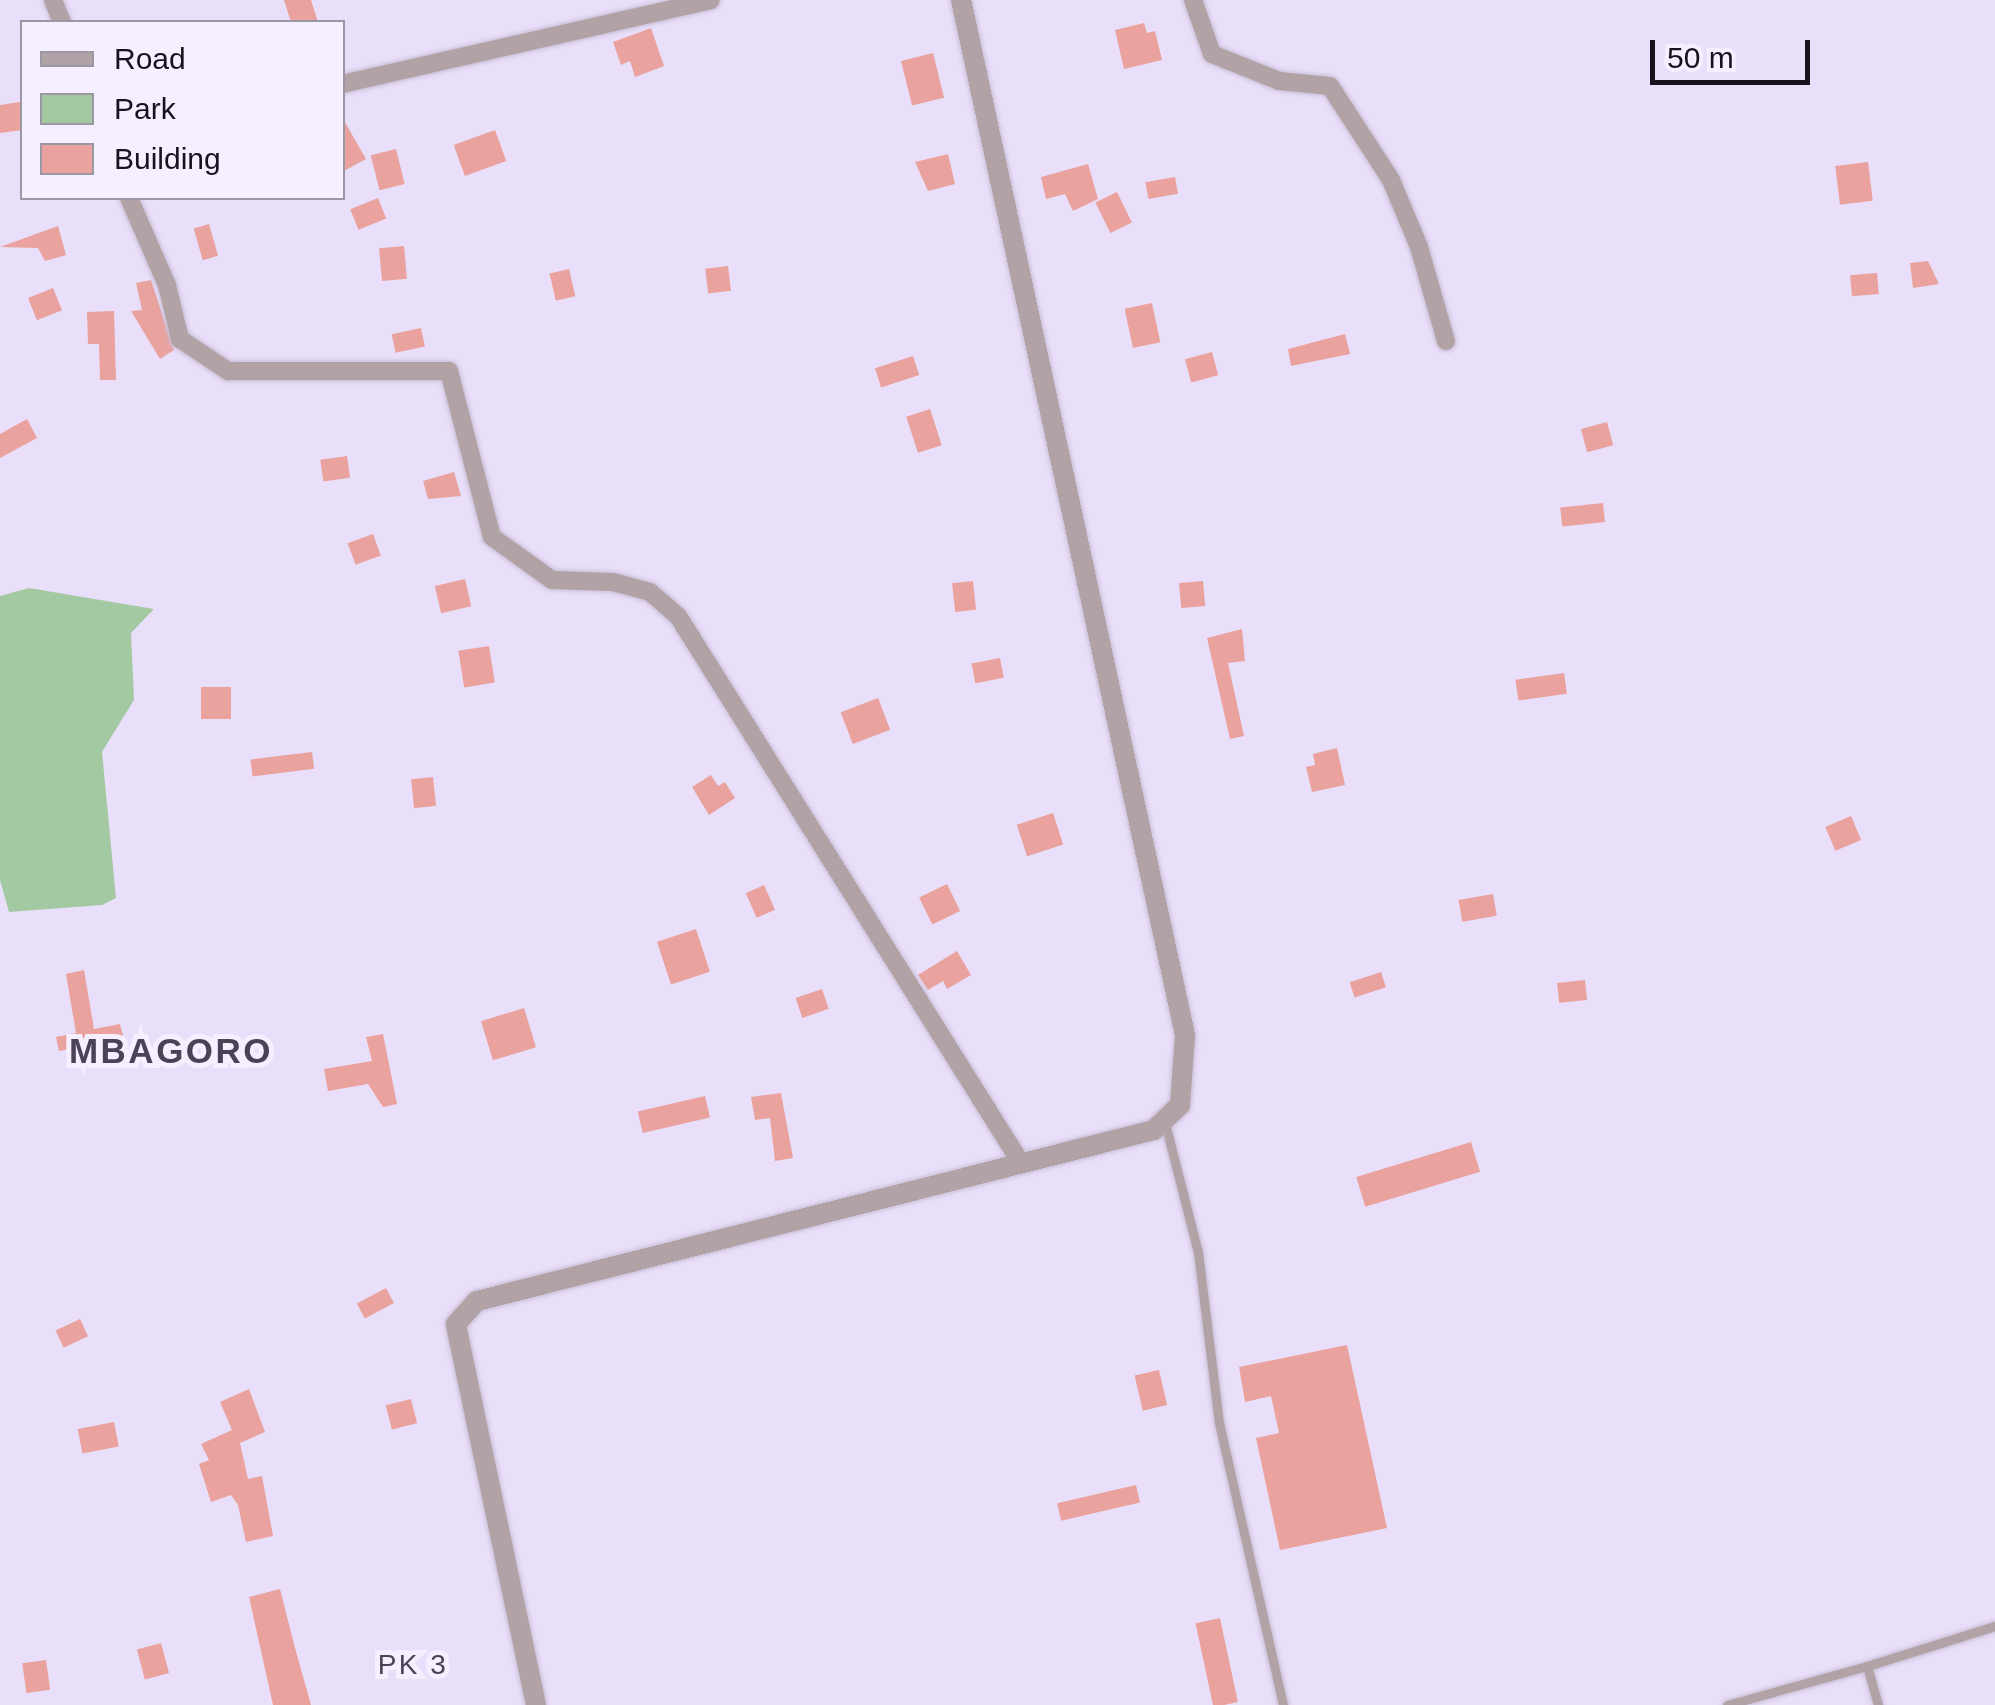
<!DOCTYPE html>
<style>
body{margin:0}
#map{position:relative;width:1995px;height:1705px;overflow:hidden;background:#eadffa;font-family:Arial,sans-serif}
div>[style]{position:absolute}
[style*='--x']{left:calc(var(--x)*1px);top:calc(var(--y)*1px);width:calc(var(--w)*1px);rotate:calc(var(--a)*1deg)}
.green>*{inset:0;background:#a3c9a2}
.building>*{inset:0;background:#e9a29d;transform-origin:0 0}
.roads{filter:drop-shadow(0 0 2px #c8bed6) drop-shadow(0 0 2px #c8bed6)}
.service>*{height:9px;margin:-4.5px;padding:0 4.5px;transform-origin:4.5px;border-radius:4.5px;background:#b1a3a5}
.minor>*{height:18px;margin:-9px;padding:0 9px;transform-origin:9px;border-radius:9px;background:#b1a3a5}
.tertiary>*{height:20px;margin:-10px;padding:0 10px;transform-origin:10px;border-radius:10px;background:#b1a3a5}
span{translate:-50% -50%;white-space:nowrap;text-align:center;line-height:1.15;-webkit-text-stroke:10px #f5efff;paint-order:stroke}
.neighbourhood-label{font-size:28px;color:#4b4257;letter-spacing:2.5px}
.district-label{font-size:35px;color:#4b4257;font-weight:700;letter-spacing:2.5px}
.legend{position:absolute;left:20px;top:20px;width:325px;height:180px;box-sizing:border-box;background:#f5efff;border:2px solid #9c97a4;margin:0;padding:12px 18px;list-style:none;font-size:30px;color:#17131c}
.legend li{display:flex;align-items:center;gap:20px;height:50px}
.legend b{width:50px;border:2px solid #9c97a4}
.scale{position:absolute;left:1650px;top:40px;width:160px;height:45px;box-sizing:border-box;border:5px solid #17131c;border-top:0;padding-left:12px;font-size:30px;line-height:35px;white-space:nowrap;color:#17131c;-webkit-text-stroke:8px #f5efff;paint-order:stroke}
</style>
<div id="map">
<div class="green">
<i style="clip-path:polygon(29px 588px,154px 609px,131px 633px,134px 700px,102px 752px,116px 898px,102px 905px,9px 912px,0 880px,0 596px)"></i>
</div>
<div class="building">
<i style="clip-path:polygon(284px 0,311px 0,318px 22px,291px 22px)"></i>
<i style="clip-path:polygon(1144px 23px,1147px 33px,1155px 31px,1162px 60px,1124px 69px,1115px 30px)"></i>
<i style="clip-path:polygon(651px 28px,664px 66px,635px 77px,630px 61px,621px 65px,613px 42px)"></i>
<i style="left:933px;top:53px;width:46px;height:33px;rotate:76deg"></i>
<i style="clip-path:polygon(20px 102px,22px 130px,0 133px,0 105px)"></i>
<i style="clip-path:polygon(342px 117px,366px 159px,342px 172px)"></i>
<i style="left:495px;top:130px;width:33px;height:44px;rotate:70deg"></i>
<i style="left:396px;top:149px;width:36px;height:26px;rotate:76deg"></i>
<i style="clip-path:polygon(948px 154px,955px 184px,928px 191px,915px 162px)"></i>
<i style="left:1868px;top:162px;width:39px;height:33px;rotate:83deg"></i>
<i style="clip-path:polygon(1088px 164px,1098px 199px,1073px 211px,1065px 194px,1046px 199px,1041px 177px)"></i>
<i style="left:1175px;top:177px;width:17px;height:30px;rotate:80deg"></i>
<i style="left:1117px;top:192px;width:34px;height:24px;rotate:64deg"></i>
<i style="left:378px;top:198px;width:22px;height:30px;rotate:68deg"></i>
<i style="left:209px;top:224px;width:33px;height:16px;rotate:74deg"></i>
<i style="clip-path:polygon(58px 226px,66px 255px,45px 261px,38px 248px,0 247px)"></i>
<i style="left:404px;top:246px;width:33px;height:25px;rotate:85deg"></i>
<i style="clip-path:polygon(1928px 261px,1939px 284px,1913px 288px,1910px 263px)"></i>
<i style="left:728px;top:266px;width:25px;height:23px;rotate:83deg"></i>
<i style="left:569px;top:269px;width:28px;height:20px;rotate:77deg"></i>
<i style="left:1877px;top:273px;width:21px;height:27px;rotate:85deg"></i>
<i style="clip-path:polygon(151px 280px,174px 350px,160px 359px,131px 311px,142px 310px,136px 283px)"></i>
<i style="left:53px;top:288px;width:24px;height:27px;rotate:68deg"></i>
<i style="left:1152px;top:303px;width:40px;height:28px;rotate:78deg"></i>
<i style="clip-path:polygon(114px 311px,116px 380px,100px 380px,99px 344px,88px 344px,87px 312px)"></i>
<i style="left:421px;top:328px;width:19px;height:30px;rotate:78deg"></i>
<i style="clip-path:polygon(1345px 334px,1350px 354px,1291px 366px,1288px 349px)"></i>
<i style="left:1212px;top:352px;width:24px;height:28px;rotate:75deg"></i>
<i style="left:913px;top:356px;width:20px;height:40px;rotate:72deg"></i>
<i style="left:930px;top:409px;width:38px;height:25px;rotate:72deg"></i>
<i style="clip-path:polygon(27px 419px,37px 438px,0 458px,0 434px)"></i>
<i style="left:1607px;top:422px;width:24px;height:27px;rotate:75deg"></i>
<i style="left:347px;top:456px;width:22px;height:27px;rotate:82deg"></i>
<i style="clip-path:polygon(454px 472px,461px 496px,428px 499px,423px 481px)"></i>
<i style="left:1603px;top:503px;width:19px;height:43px;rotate:84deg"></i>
<i style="left:373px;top:534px;width:23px;height:27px;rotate:70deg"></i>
<i style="left:465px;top:579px;width:28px;height:31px;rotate:77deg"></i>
<i style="left:973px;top:581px;width:29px;height:21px;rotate:84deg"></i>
<i style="left:1203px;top:581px;width:25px;height:24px;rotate:85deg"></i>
<i style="clip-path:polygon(1242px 629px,1245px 661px,1228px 663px,1244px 736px,1230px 739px,1207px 638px)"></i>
<i style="left:489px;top:646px;width:37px;height:31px;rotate:81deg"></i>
<i style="left:1000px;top:658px;width:20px;height:29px;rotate:79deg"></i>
<i style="left:1564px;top:673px;width:21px;height:49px;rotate:82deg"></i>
<i style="left:231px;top:687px;width:32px;height:30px;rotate:90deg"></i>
<i style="left:878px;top:698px;width:34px;height:40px;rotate:69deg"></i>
<i style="clip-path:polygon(1337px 748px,1345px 785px,1312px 792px,1306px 767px,1315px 765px,1313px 754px)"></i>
<i style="left:312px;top:752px;width:17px;height:62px;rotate:83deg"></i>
<i style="clip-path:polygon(711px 775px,718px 786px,725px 782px,735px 798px,709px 815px,692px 787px)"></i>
<i style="left:433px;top:777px;width:29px;height:22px;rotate:84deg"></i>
<i style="left:1053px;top:813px;width:33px;height:38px;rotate:72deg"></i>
<i style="left:1851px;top:816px;width:26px;height:28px;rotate:67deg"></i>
<i style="left:947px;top:884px;width:30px;height:31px;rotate:64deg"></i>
<i style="left:764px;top:885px;width:27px;height:20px;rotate:66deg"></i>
<i style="left:1493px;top:894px;width:22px;height:35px;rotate:80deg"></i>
<i style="left:696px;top:929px;width:45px;height:41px;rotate:72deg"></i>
<i style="clip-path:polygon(957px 951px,971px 975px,947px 989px,943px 981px,928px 990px,918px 975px)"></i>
<i style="clip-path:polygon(84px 970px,94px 1029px,120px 1024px,124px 1039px,59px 1051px,56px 1037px,76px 1033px,66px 974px)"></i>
<i style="left:1381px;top:972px;width:16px;height:33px;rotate:72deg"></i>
<i style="left:1585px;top:980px;width:20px;height:28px;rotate:84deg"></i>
<i style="left:822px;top:989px;width:21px;height:28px;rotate:71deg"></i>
<i style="left:524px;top:1008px;width:41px;height:45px;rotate:73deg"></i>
<i style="clip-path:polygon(383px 1034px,397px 1104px,383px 1107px,368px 1084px,328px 1091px,324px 1069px,372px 1061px,366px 1037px)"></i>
<i style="clip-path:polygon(781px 1093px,793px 1158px,775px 1161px,770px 1118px,755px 1120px,751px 1097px)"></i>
<i style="left:705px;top:1096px;width:22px;height:69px;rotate:77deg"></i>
<i style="left:1471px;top:1142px;width:31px;height:120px;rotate:73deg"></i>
<i style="left:386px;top:1288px;width:17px;height:33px;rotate:62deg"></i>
<i style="left:80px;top:1319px;width:19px;height:27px;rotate:65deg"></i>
<i style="clip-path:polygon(1347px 1345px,1387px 1528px,1280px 1550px,1256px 1438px,1279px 1433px,1271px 1396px,1245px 1402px,1239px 1367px)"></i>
<i style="left:1159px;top:1370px;width:36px;height:25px;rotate:77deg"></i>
<i style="clip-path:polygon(249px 1389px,265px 1432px,240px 1443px,248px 1479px,262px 1476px,273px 1536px,246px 1542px,238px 1505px,231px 1495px,211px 1502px,199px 1464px,209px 1460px,201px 1444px,232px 1430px,220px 1402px)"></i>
<i style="left:411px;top:1399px;width:25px;height:26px;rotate:76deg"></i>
<i style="left:114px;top:1422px;width:25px;height:37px;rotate:79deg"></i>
<i style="left:1136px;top:1485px;width:18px;height:81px;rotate:77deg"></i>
<i style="clip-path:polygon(280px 1589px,295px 1648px,311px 1705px,273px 1705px,249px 1597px)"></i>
<i style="left:1220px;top:1618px;width:86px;height:25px;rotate:78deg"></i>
<i style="left:161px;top:1643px;width:31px;height:25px;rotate:75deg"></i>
<i style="left:46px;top:1660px;width:30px;height:24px;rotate:82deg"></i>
</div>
<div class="roads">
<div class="service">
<i style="--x:1165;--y:1123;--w:133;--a:75.7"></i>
<i style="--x:1198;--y:1252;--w:172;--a:83"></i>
<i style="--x:1219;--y:1423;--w:289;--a:77.2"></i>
<i style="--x:1867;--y:1666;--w:134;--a:-17.4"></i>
<i style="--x:1727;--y:1705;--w:145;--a:-15.6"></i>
<i style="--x:1867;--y:1666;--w:41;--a:74.2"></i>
</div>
<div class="minor">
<i style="--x:53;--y:0;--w:24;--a:68"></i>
<i style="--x:1193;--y:0;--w:57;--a:70.6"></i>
<i style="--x:1212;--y:54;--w:72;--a:21.9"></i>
<i style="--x:1279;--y:81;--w:51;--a:5.6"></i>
<i style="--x:1330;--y:86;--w:112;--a:57"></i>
<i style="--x:1391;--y:180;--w:73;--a:67.3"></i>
<i style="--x:1419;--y:247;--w:98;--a:74"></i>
<i style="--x:342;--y:84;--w:378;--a:-12.8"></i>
<i style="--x:129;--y:198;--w:95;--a:66.4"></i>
<i style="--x:167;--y:285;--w:56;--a:76.5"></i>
<i style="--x:180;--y:339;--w:58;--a:33.7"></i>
<i style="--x:228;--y:371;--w:221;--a:0"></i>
<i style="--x:449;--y:371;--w:171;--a:75.5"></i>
<i style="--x:492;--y:537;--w:74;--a:35.6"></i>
<i style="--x:552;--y:580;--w:61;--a:1.9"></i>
<i style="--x:613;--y:582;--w:38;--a:15"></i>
<i style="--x:650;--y:592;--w:37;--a:41"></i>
<i style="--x:678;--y:616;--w:646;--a:57.91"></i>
</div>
<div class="tertiary">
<i style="--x:536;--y:1705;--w:389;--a:-101.9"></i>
<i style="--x:456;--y:1324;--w:31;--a:-48"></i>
<i style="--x:477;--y:1301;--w:698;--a:-14.18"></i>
<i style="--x:1154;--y:1130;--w:36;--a:-44"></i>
<i style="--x:1180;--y:1105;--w:70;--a:-85.9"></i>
<i style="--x:1185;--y:1035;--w:1059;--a:-102.21"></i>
</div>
</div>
<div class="neighbourhood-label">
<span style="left:413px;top:1665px">PK 3</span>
</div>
<div class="district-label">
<span style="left:171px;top:1051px">MBAGORO</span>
</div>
<ul class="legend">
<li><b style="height:12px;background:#b1a3a5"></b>Road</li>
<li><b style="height:28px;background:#a3c9a2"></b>Park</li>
<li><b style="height:28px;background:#e9a29d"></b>Building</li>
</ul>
<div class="scale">50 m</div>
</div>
